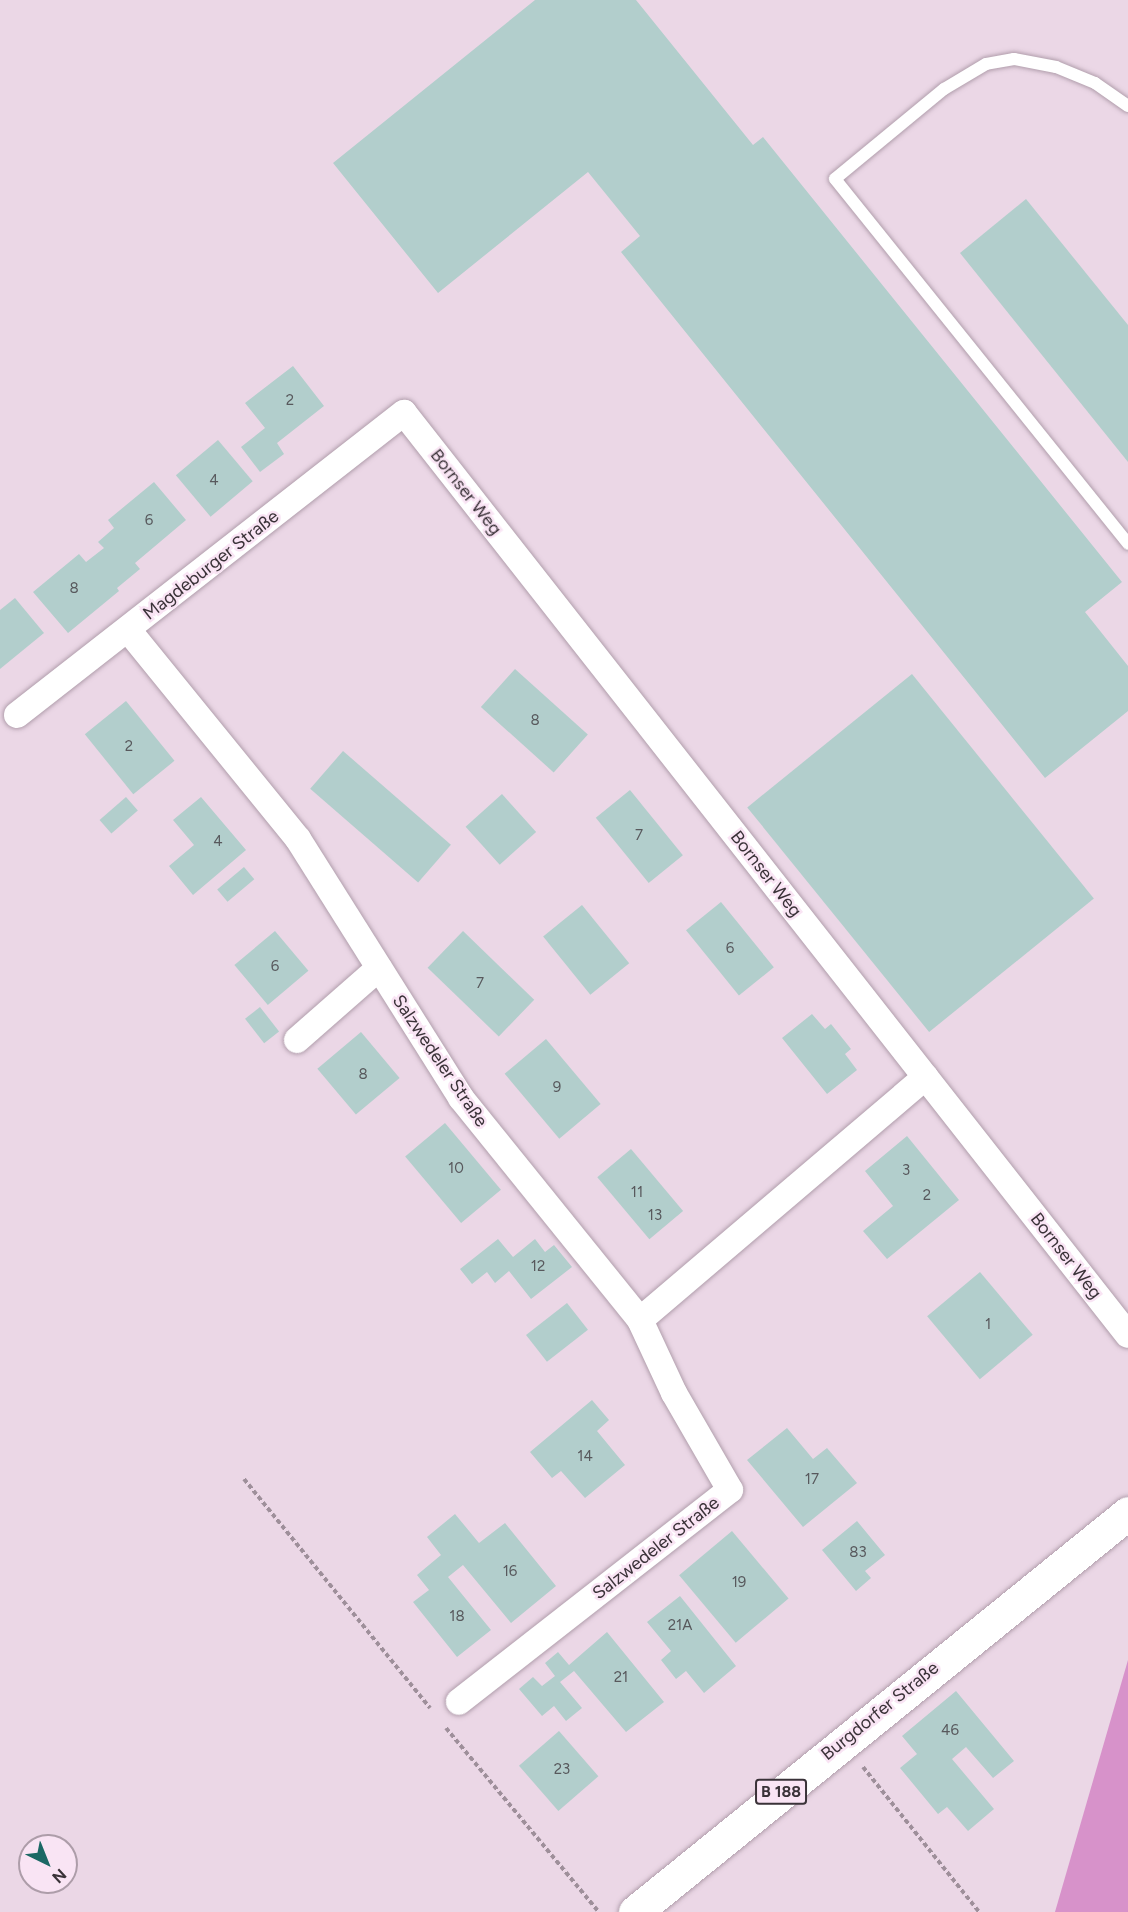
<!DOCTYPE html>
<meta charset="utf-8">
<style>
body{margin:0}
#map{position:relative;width:1128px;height:1912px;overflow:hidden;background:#ebd7e6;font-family:Figtree,sans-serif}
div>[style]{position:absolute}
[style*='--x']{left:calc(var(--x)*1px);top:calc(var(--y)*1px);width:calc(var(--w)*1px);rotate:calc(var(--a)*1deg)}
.green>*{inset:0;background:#d792ca}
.building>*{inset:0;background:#b2cecc;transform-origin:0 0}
.path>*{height:4px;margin-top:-2px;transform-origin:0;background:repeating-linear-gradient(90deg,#9e8f9a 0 4.5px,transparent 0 7.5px)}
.roads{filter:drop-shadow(0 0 2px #b19eac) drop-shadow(0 0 2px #b19eac)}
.service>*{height:12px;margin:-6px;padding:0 6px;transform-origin:6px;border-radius:6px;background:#fff}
.minor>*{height:26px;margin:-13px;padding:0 13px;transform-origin:13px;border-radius:13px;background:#fff}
.primary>*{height:33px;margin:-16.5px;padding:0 16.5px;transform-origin:16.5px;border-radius:16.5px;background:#fff}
span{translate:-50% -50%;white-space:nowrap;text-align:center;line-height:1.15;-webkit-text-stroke:5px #f9e4f4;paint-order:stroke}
.number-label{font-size:15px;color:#58595d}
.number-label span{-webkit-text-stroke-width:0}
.shield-label span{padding:2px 4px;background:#f9e4f4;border:2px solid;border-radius:4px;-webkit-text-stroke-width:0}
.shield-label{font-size:16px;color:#3a3238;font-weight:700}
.street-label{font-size:18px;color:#3a3238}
.north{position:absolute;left:18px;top:1834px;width:60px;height:60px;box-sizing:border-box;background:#f9e4f4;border:2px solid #ad9da9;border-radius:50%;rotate:137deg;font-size:16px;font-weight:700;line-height:24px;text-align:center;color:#3a3238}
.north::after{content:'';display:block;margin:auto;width:21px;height:27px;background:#1b6865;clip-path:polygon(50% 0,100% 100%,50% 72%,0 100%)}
</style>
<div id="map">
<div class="green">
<i style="clip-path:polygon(1128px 1660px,1128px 1912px,1055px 1912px)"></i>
</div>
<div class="building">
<i style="clip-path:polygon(535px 0,636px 0,753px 145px,763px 137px,1122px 582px,1085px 612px,1128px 666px,1128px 711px,1045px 778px,621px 252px,640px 236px,588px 172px,438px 293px,333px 163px)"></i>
<i style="clip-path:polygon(1026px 199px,1128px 325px,1128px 462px,960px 253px)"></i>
<i style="clip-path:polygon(293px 366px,324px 406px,277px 443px,284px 454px,260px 472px,241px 447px,265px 428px,245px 403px)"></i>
<i style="left:218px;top:440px;width:54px;height:55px;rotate:50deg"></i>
<i style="clip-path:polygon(154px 482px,186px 520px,135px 563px,140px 569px,117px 588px,119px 591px,68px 633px,33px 592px,79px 554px,86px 562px,104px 548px,98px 542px,114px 528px,108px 520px)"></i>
<i style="clip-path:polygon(15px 598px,44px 633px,0 669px,0 610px)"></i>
<i style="left:515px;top:669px;width:98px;height:51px;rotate:42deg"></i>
<i style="left:912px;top:674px;width:289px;height:212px;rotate:51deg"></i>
<i style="left:126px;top:701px;width:77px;height:53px;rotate:51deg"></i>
<i style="left:343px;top:751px;width:143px;height:50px;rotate:41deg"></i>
<i style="left:630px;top:790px;width:84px;height:44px;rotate:51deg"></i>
<i style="left:502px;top:794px;width:51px;height:49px;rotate:48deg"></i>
<i style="left:126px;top:797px;width:18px;height:35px;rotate:49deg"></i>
<i style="clip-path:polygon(201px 797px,246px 850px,193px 895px,169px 866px,194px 845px,173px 820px)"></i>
<i style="left:244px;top:867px;width:16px;height:35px;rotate:50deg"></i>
<i style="left:721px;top:902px;width:84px;height:45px;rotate:51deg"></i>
<i style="left:582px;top:905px;width:75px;height:50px;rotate:51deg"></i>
<i style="left:275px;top:931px;width:52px;height:53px;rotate:50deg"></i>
<i style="left:463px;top:931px;width:99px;height:51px;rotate:44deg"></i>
<i style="left:260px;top:1007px;width:31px;height:19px;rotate:52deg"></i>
<i style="clip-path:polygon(812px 1014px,825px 1029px,831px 1024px,851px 1049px,845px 1054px,857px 1070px,827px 1094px,782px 1038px)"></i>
<i style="left:361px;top:1032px;width:60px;height:57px;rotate:50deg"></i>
<i style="left:546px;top:1039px;width:85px;height:54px;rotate:50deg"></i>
<i style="left:445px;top:1123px;width:87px;height:52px;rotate:50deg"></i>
<i style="clip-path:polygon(907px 1136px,959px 1200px,887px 1259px,863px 1231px,893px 1206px,865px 1171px)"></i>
<i style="left:631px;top:1149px;width:81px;height:44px;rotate:50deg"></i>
<i style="clip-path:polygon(498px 1239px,513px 1257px,535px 1239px,545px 1252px,554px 1245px,572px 1267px,531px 1299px,509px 1271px,495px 1283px,487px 1272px,472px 1284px,460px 1269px)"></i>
<i style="left:980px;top:1272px;width:82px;height:69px;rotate:50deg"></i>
<i style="left:567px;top:1303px;width:34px;height:52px;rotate:52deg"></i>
<i style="clip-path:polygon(592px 1400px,609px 1420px,597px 1431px,625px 1465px,585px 1498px,561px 1471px,552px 1478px,530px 1452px)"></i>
<i style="clip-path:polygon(787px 1428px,813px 1459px,827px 1448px,857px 1483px,803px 1527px,747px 1460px)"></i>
<i style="clip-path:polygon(455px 1514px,479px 1543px,505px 1523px,556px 1586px,511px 1623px,463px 1565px,448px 1577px,491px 1630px,457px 1657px,413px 1602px,429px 1590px,417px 1575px,441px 1555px,427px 1537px)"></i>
<i style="clip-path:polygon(857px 1521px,885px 1555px,865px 1571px,871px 1578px,856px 1591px,822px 1550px)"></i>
<i style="left:732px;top:1531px;width:88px;height:69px;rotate:50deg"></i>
<i style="clip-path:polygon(680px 1596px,736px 1666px,704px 1693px,686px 1671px,676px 1679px,661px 1660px,671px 1651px,647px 1622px)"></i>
<i style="clip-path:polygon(607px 1632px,664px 1702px,626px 1732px,574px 1671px,560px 1682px,582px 1708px,566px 1721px,554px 1706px,542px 1716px,519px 1689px,533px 1677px,542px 1686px,555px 1676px,545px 1663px,558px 1652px,569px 1665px)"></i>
<i style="clip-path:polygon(956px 1691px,1014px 1761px,993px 1778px,966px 1747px,952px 1759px,994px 1809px,968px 1831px,947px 1807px,938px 1814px,900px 1768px,917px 1754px,902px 1736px)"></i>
<i style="left:559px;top:1731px;width:60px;height:53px;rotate:49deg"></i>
</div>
<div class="path">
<i style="--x:244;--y:1479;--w:295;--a:50.9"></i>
<i style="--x:446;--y:1728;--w:239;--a:50.3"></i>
<i style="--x:863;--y:1767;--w:186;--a:51.3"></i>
</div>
<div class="roads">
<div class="service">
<i style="--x:1128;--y:106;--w:40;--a:-145.1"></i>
<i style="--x:1095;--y:83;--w:42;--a:-157.7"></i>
<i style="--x:1056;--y:67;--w:43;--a:-169.2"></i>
<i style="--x:1014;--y:59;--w:28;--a:170"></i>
<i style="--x:986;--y:64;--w:49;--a:149.2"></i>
<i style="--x:944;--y:89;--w:141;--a:140.5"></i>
<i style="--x:835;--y:179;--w:468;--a:51.2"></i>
</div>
<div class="minor">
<i style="--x:129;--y:631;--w:268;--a:50.9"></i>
<i style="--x:298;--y:839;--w:306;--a:57.8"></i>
<i style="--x:461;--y:1098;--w:285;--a:51.1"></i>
<i style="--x:640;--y:1320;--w:81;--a:65"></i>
<i style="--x:674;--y:1393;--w:112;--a:60"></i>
<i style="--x:730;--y:1490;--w:344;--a:142"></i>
<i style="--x:17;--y:715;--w:491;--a:-38"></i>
<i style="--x:404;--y:413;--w:1172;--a:51.86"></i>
<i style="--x:297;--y:1040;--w:109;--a:-41.3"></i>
<i style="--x:640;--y:1320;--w:375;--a:-40.4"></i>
</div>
<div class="primary">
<i style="--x:635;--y:1912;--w:634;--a:-38.98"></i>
</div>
</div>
<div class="number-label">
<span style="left:290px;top:401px">2</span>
<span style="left:214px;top:481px">4</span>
<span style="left:149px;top:521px">6</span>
<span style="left:74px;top:589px">8</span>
<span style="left:535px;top:721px">8</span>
<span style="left:129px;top:747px">2</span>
<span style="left:639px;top:836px">7</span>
<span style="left:218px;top:842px">4</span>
<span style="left:730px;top:949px">6</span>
<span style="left:275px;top:967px">6</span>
<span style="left:480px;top:984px">7</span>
<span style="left:363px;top:1075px">8</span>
<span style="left:557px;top:1088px">9</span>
<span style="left:456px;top:1169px">10</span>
<span style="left:906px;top:1171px">3</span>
<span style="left:637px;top:1193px">11</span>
<span style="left:927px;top:1196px">2</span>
<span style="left:655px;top:1216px">13</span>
<span style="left:538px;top:1267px">12</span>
<span style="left:988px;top:1325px">1</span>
<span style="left:585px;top:1457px">14</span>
<span style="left:812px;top:1480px">17</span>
<span style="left:858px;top:1553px">83</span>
<span style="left:510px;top:1572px">16</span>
<span style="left:739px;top:1583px">19</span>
<span style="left:457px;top:1617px">18</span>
<span style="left:680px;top:1626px">21A</span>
<span style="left:621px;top:1678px">21</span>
<span style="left:950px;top:1731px">46</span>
<span style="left:562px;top:1770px">23</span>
</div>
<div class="shield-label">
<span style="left:781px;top:1792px">B 188</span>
</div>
<div class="street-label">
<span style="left:466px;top:492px;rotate:52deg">Bornser Weg</span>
<span style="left:211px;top:565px;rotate:-38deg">Magdeburger Straße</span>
<span style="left:766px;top:874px;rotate:52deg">Bornser Weg</span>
<span style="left:440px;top:1061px;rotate:56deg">Salzwedeler Straße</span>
<span style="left:1066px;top:1256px;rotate:52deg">Bornser Weg</span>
<span style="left:656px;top:1548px;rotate:-38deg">Salzwedeler Straße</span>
<span style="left:880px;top:1711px;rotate:-39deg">Burgdorfer Straße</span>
</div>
<div class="north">N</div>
</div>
